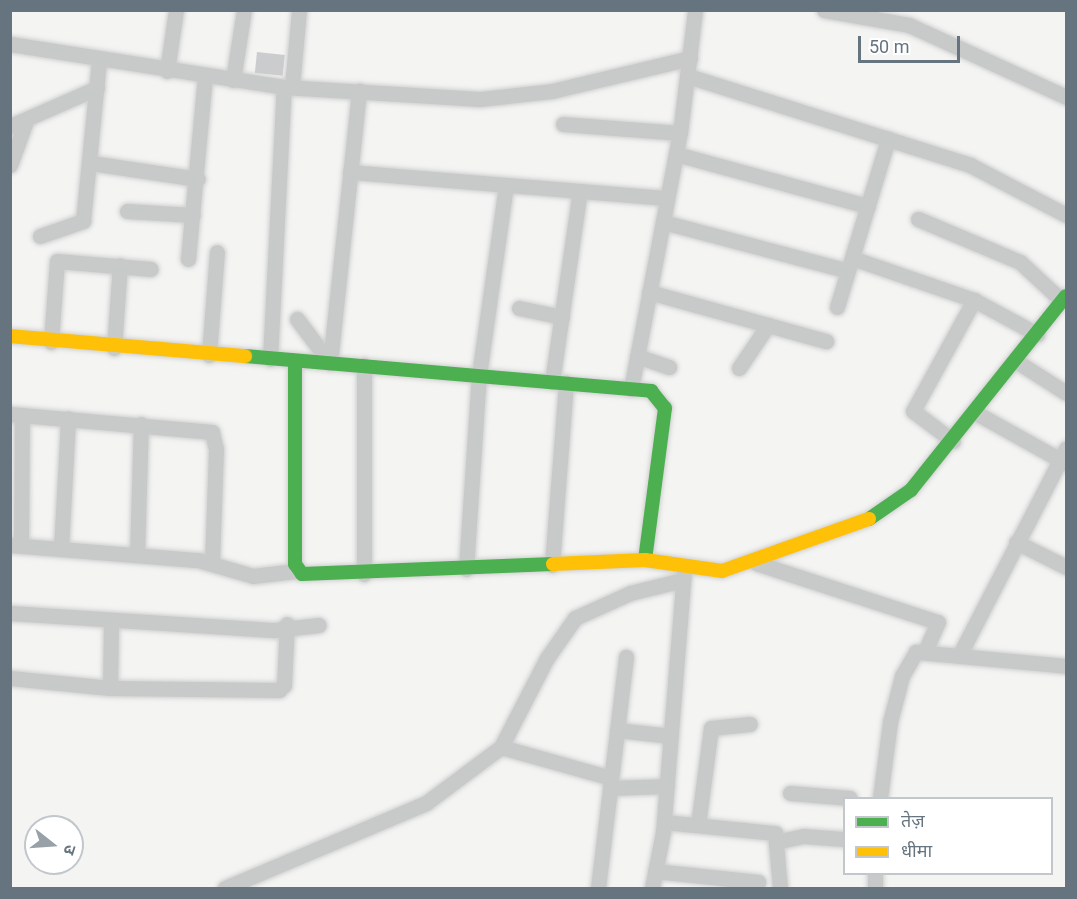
<!DOCTYPE html>
<meta charset="utf-8">
<style>
body{margin:0}
#map{position:relative;width:1077px;height:899px;overflow:hidden;background:#f4f4f3;font-family:Roboto,"Noto Sans Devanagari",sans-serif}
div>[style]{position:absolute}
[style*='--x']{left:calc(var(--x)*1px);top:calc(var(--y)*1px);width:calc(var(--w)*1px);rotate:calc(var(--a)*1deg)}
.building>*{inset:0;background:#cbcccd;transform-origin:0 0}
.roads{filter:drop-shadow(0 0 2px #d0d0d1) drop-shadow(0 0 2px #d0d0d1)}
.street>*{height:15px;margin:-7.5px;padding:0 7.5px;transform-origin:7.5px;border-radius:7.5px;background:#c8caca}
.fast>*{height:14px;margin:-7px;padding:0 7px;transform-origin:7px;border-radius:7px;background:#4caf50}
.slow>*{height:14px;margin:-7px;padding:0 7px;transform-origin:7px;border-radius:7px;background:#ffc107}
span{translate:-50% -50%;white-space:nowrap;text-align:center;line-height:1.15;-webkit-text-stroke:6px #fff;paint-order:stroke}
.frame{position:absolute;inset:0;border:12px solid #667480;pointer-events:none}
.legend{position:absolute;left:843px;top:797px;width:210px;height:78px;box-sizing:border-box;background:#fff;border:2px solid #c2c7cc;margin:0;padding:8px 10px;list-style:none;font-size:18px;color:#667480}
.legend li{display:flex;align-items:center;gap:12px;height:30px}
.legend b{width:30px;border:2px solid #c2c7cc}
.north{position:absolute;left:24px;top:815px;width:60px;height:60px;box-sizing:border-box;background:#fff;border:2px solid #c2c7cc;border-radius:50%;rotate:107deg;font-size:16px;font-weight:700;line-height:24px;text-align:center;color:#667480}
.north::after{content:'';display:block;margin:auto;width:21px;height:27px;background:#98a1a8;clip-path:polygon(50% 0,100% 100%,50% 72%,0 100%)}
.scale{position:absolute;left:858px;top:36px;width:102px;height:27px;box-sizing:border-box;border:3px solid #667480;border-top:0;padding-left:8px;font-size:18px;line-height:21px;white-space:nowrap;color:#667480;-webkit-text-stroke:4px #fff;paint-order:stroke}
</style>
<div id="map">
<div class="building">
<i style="left:257px;top:52px;width:28px;height:21px;rotate:6deg"></i>
</div>
<div class="roads">
<div class="street">
<i style="--x:824;--y:10;--w:86;--a:10"></i>
<i style="--x:909;--y:25;--w:173;--a:24.6"></i>
<i style="--x:10;--y:44;--w:277;--a:8.9"></i>
<i style="--x:284;--y:87;--w:196;--a:3.5"></i>
<i style="--x:480;--y:99;--w:72;--a:-6.3"></i>
<i style="--x:552;--y:91;--w:142;--a:-13.4"></i>
<i style="--x:167;--y:71;--w:62;--a:-81.6"></i>
<i style="--x:688;--y:76;--w:296;--a:17.5"></i>
<i style="--x:970;--y:165;--w:108;--a:27.5"></i>
<i style="--x:233;--y:80;--w:71;--a:-81.1"></i>
<i style="--x:292;--y:87;--w:77;--a:-84.8"></i>
<i style="--x:563;--y:124;--w:117;--a:4.4"></i>
<i style="--x:10;--y:126;--w:95;--a:-23.6"></i>
<i style="--x:676;--y:154;--w:199;--a:15.2"></i>
<i style="--x:91;--y:163;--w:108;--a:8.5"></i>
<i style="--x:10;--y:165;--w:44;--a:-69.9"></i>
<i style="--x:350;--y:172;--w:318;--a:4.7"></i>
<i style="--x:127;--y:211;--w:66;--a:3.5"></i>
<i style="--x:918;--y:219;--w:111;--a:22.9"></i>
<i style="--x:1020;--y:262;--w:57;--a:42.9"></i>
<i style="--x:663;--y:222;--w:191;--a:14.8"></i>
<i style="--x:40;--y:236;--w:46;--a:-19.2"></i>
<i style="--x:83;--y:221;--w:161;--a:-84.3"></i>
<i style="--x:852;--y:258;--w:129;--a:19"></i>
<i style="--x:974;--y:300;--w:72;--a:28.4"></i>
<i style="--x:188;--y:259;--w:183;--a:-84.7"></i>
<i style="--x:649;--y:292;--w:184;--a:15.5"></i>
<i style="--x:837;--y:307;--w:176;--a:-73.1"></i>
<i style="--x:519;--y:308;--w:44;--a:11.8"></i>
<i style="--x:297;--y:319;--w:55;--a:53.1"></i>
<i style="--x:51;--y:342;--w:81;--a:-85.8"></i>
<i style="--x:57;--y:261;--w:94;--a:4.9"></i>
<i style="--x:114;--y:348;--w:83;--a:-85.9"></i>
<i style="--x:209;--y:355;--w:103;--a:-85.6"></i>
<i style="--x:637;--y:356;--w:34;--a:19"></i>
<i style="--x:270;--y:359;--w:272;--a:-87.1"></i>
<i style="--x:1016;--y:361;--w:59;--a:32.6"></i>
<i style="--x:330;--y:363;--w:274;--a:-83.9"></i>
<i style="--x:739;--y:368;--w:52;--a:-56"></i>
<i style="--x:552;--y:382;--w:193;--a:-81.7"></i>
<i style="--x:631;--y:389;--w:261;--a:-79.2"></i>
<i style="--x:680;--y:133;--w:124;--a:-83"></i>
<i style="--x:976;--y:413;--w:103;--a:29.1"></i>
<i style="--x:10;--y:414;--w:203;--a:5.1"></i>
<i style="--x:212;--y:432;--w:17;--a:77"></i>
<i style="--x:216;--y:449;--w:113;--a:92"></i>
<i style="--x:953;--y:441;--w:50;--a:-143.1"></i>
<i style="--x:913;--y:411;--w:127;--a:-61.2"></i>
<i style="--x:1016;--y:542;--w:56;--a:26.6"></i>
<i style="--x:10;--y:545;--w:189;--a:4.6"></i>
<i style="--x:198;--y:560;--w:57;--a:16.2"></i>
<i style="--x:253;--y:576;--w:43;--a:-6.6"></i>
<i style="--x:21;--y:545;--w:130;--a:-89.6"></i>
<i style="--x:61;--y:549;--w:131;--a:-86.9"></i>
<i style="--x:137;--y:555;--w:131;--a:-88.3"></i>
<i style="--x:756;--y:563;--w:191;--a:18"></i>
<i style="--x:938;--y:622;--w:30;--a:114"></i>
<i style="--x:552;--y:565;--w:183;--a:-85.6"></i>
<i style="--x:466;--y:569;--w:194;--a:-86.2"></i>
<i style="--x:479;--y:375;--w:192;--a:-81.9"></i>
<i style="--x:364;--y:574;--w:209;--a:-90"></i>
<i style="--x:10;--y:613;--w:266;--a:3.7"></i>
<i style="--x:275;--y:630;--w:44;--a:-6.5"></i>
<i style="--x:961;--y:652;--w:229;--a:-62.7"></i>
<i style="--x:10;--y:678;--w:100;--a:5.7"></i>
<i style="--x:110;--y:688;--w:169;--a:0.7"></i>
<i style="--x:279;--y:690;--w:7;--a:-45"></i>
<i style="--x:284;--y:685;--w:61;--a:-87.2"></i>
<i style="--x:110;--y:688;--w:66;--a:-89.1"></i>
<i style="--x:617;--y:730;--w:54;--a:6.3"></i>
<i style="--x:501;--y:747;--w:114;--a:15.7"></i>
<i style="--x:610;--y:788;--w:57;--a:-2"></i>
<i style="--x:790;--y:793;--w:60;--a:4.8"></i>
<i style="--x:880;--y:798;--w:77;--a:-82.5"></i>
<i style="--x:890;--y:722;--w:48;--a:-75.4"></i>
<i style="--x:902;--y:676;--w:28;--a:-60"></i>
<i style="--x:916;--y:652;--w:151;--a:5.3"></i>
<i style="--x:664;--y:822;--w:112;--a:5.7"></i>
<i style="--x:775;--y:833;--w:55;--a:84.8"></i>
<i style="--x:698;--y:825;--w:98;--a:-82.4"></i>
<i style="--x:711;--y:728;--w:39;--a:-6"></i>
<i style="--x:780;--y:841;--w:24;--a:-12"></i>
<i style="--x:803;--y:836;--w:41;--a:4.2"></i>
<i style="--x:655;--y:871;--w:104;--a:6.1"></i>
<i style="--x:225;--y:888;--w:218;--a:-22.9"></i>
<i style="--x:426;--y:803;--w:94;--a:-36.7"></i>
<i style="--x:501;--y:747;--w:100;--a:-62.7"></i>
<i style="--x:547;--y:658;--w:49;--a:-55"></i>
<i style="--x:575;--y:618;--w:60;--a:-24.4"></i>
<i style="--x:630;--y:593;--w:55;--a:-13.8"></i>
<i style="--x:598;--y:888;--w:233;--a:-83.1"></i>
<i style="--x:652;--y:888;--w:57;--a:-78.9"></i>
<i style="--x:663;--y:832;--w:263;--a:-85.4"></i>
<i style="--x:875;--y:888;--w:14;--a:-90"></i>
</div>
<div class="fast">
<i style="--x:245;--y:356;--w:408;--a:4.9"></i>
<i style="--x:651;--y:391;--w:22;--a:51"></i>
<i style="--x:665;--y:408;--w:153;--a:97.5"></i>
<i style="--x:295;--y:361;--w:203;--a:90"></i>
<i style="--x:295;--y:564;--w:12;--a:55"></i>
<i style="--x:302;--y:574;--w:251;--a:-2.3"></i>
<i style="--x:869;--y:519;--w:51;--a:-34.6"></i>
<i style="--x:911;--y:490;--w:248;--a:-51.4"></i>
</div>
<div class="slow">
<i style="--x:10;--y:336;--w:236;--a:4.9"></i>
<i style="--x:553;--y:564;--w:92;--a:-2.5"></i>
<i style="--x:645;--y:560;--w:78;--a:8.1"></i>
<i style="--x:722;--y:571;--w:156;--a:-19.5"></i>
</div>
</div>
<div class="frame"></div>
<ul class="legend">
<li><b style="height:8px;background:#4caf50"></b>तेज़</li>
<li><b style="height:8px;background:#ffc107"></b>धीमा</li>
</ul>
<div class="north">उ</div>
<div class="scale">50 m</div>
</div>
